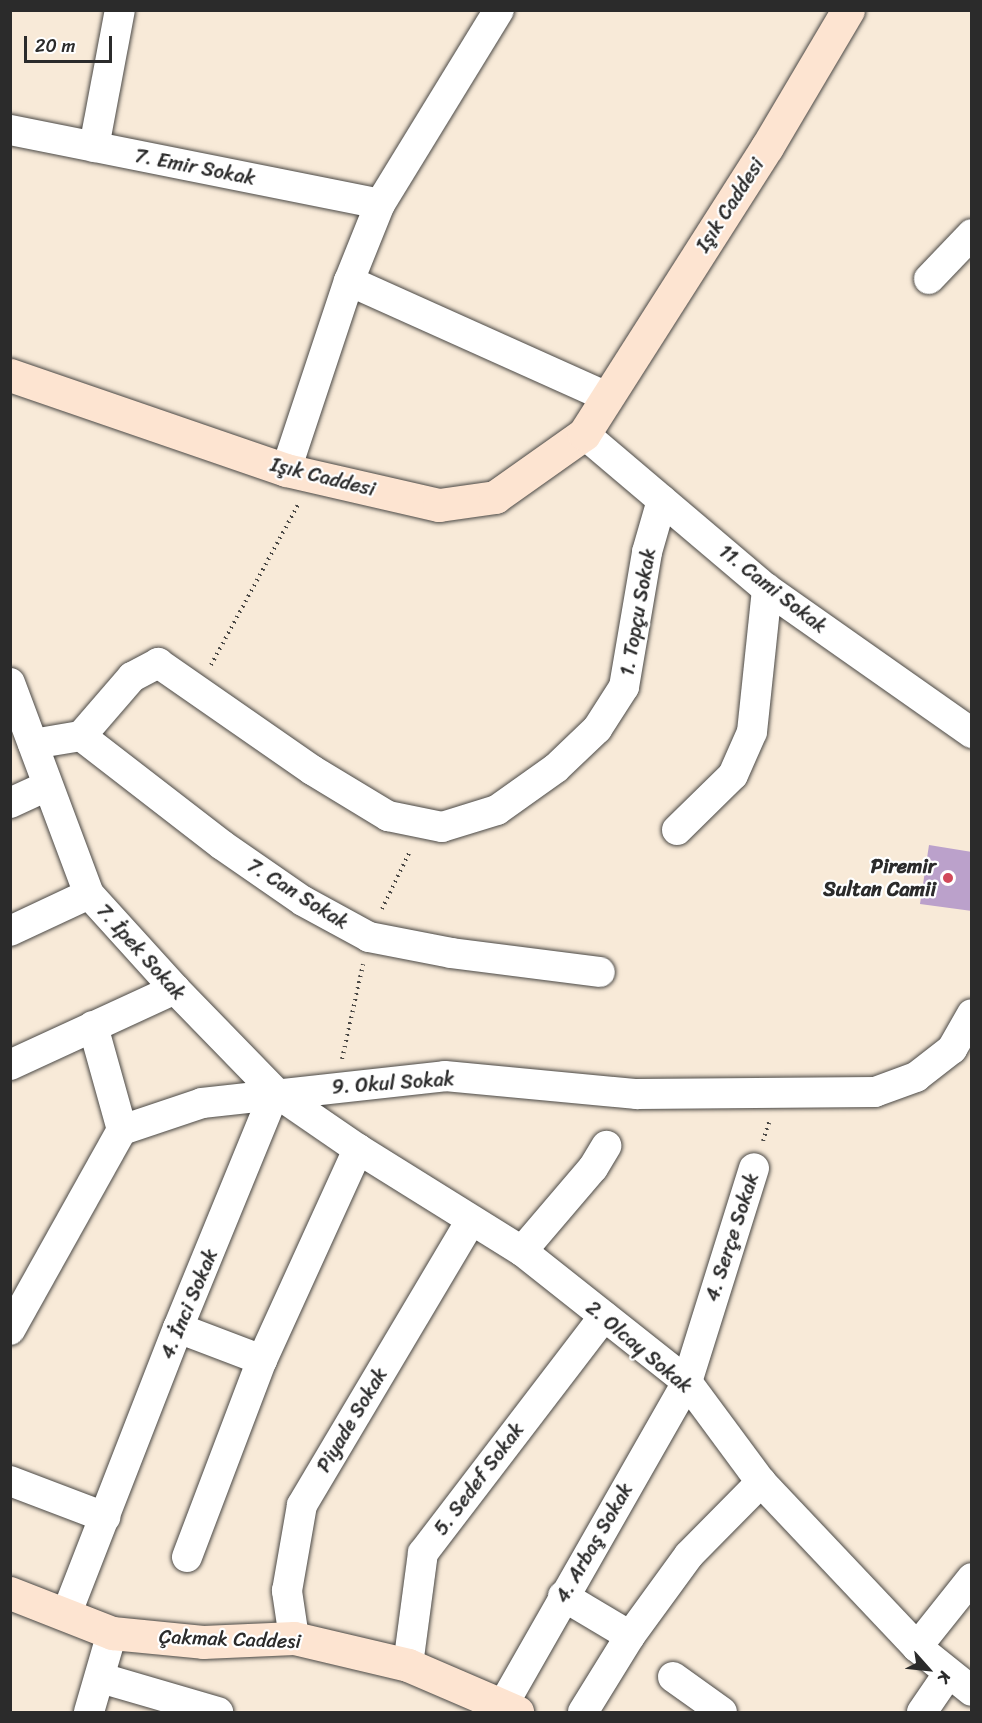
<!DOCTYPE html>
<meta charset="utf-8">
<style>
body{margin:0}
#map{position:relative;width:982px;height:1723px;overflow:hidden;background:#f8ead8;font-family:Sriracha,sans-serif}
div>[style]{position:absolute}
[style*='--x']{left:calc(var(--x)*1px);top:calc(var(--y)*1px);width:calc(var(--w)*1px);rotate:calc(var(--a)*1deg)}
.building>*{inset:0;background:#bba1cb}
.path>*{height:4px;margin-top:-2px;transform-origin:0;background:repeating-linear-gradient(90deg,#4a4845 0 1.5px,transparent 0 6px)}
.roads{filter:drop-shadow(0 0 2px #4a4845) drop-shadow(0 0 2px #4a4845)}
.minor>*{height:30px;margin:-15px;padding:0 15px;transform-origin:15px;border-radius:15px;background:#fff}
.secondary>*{height:33px;margin:-16.5px;padding:0 16.5px;transform-origin:16.5px;border-radius:16.5px;background:#fde4d1}
.dots>*{width:16px;height:16px;translate:-50% -50%;box-sizing:border-box;border:3px solid #fff;border-radius:50%}
span{translate:-50% -50%;white-space:nowrap;text-align:center;line-height:1.15;-webkit-text-stroke:4.5px #fff;paint-order:stroke}
.street-label{font-size:20px;color:#2b2b2b}
.poi-label{font-size:20px;color:#2b2b2b;font-weight:700}
.right{translate:-100% -50%;text-align:right}
.frame{position:absolute;inset:0;border:12px solid #2b2b2b;pointer-events:none}
.north{position:absolute;left:898px;top:1639px;width:60px;height:60px;-webkit-text-stroke:4px #fff;paint-order:stroke;rotate:117deg;font-size:16px;font-weight:700;line-height:24px;text-align:center;color:#2b2b2b}
.north::after{content:'';display:block;margin:auto;width:21px;height:27px;background:#2b2b2b;clip-path:polygon(50% 0,100% 100%,50% 72%,0 100%)}
.scale{position:absolute;left:24px;top:36px;width:88px;height:27px;box-sizing:border-box;border:3px solid #2b2b2b;border-top:0;padding-left:8px;font-size:18px;line-height:21px;white-space:nowrap;color:#2b2b2b;-webkit-text-stroke:4px #fff;paint-order:stroke}
</style>
<div id="map">
<div class="building">
<i style="clip-path:polygon(929px 845px,972px 852px,972px 911px,920px 904px)"></i>
</div>
<div class="path">
<i style="--x:211;--y:665;--w:184;--a:-61.5"></i>
<i style="--x:382;--y:909;--w:64;--a:-64.2"></i>
<i style="--x:342;--y:1059;--w:97;--a:-77.5"></i>
<i style="--x:763;--y:1141;--w:20;--a:-72"></i>
</div>
<div class="roads">
<div class="minor">
<i style="--x:10;--y:130;--w:377;--a:11.3"></i>
<i style="--x:94;--y:147;--w:139;--a:-79.3"></i>
<i style="--x:929;--y:279;--w:62;--a:-46.3"></i>
<i style="--x:349;--y:281;--w:283;--a:24.2"></i>
<i style="--x:584;--y:434;--w:240;--a:40.3"></i>
<i style="--x:767;--y:589;--w:251;--a:35.1"></i>
<i style="--x:286;--y:470;--w:199;--a:-71.6"></i>
<i style="--x:349;--y:281;--w:83;--a:-68.1"></i>
<i style="--x:380;--y:204;--w:228;--a:-58.5"></i>
<i style="--x:10;--y:683;--w:225;--a:69.5"></i>
<i style="--x:89;--y:894;--w:128;--a:47.8"></i>
<i style="--x:175;--y:989;--w:144;--a:45.8"></i>
<i style="--x:275;--y:1092;--w:101;--a:34.5"></i>
<i style="--x:358;--y:1149;--w:193;--a:31.9"></i>
<i style="--x:522;--y:1251;--w:211;--a:38.4"></i>
<i style="--x:687;--y:1382;--w:124;--a:53.5"></i>
<i style="--x:761;--y:1482;--w:227;--a:46.6"></i>
<i style="--x:917;--y:1647;--w:70;--a:38.7"></i>
<i style="--x:81;--y:736;--w:78;--a:-49.2"></i>
<i style="--x:132;--y:677;--w:30;--a:-28"></i>
<i style="--x:158;--y:663;--w:188;--a:34.8"></i>
<i style="--x:312;--y:770;--w:89;--a:31.2"></i>
<i style="--x:388;--y:816;--w:55;--a:11.5"></i>
<i style="--x:442;--y:827;--w:58;--a:-17.2"></i>
<i style="--x:497;--y:810;--w:72;--a:-35.4"></i>
<i style="--x:556;--y:768;--w:57;--a:-43.6"></i>
<i style="--x:597;--y:729;--w:50;--a:-57.3"></i>
<i style="--x:624;--y:687;--w:137;--a:-80.3"></i>
<i style="--x:647;--y:552;--w:54;--a:-73.9"></i>
<i style="--x:33;--y:744;--w:49;--a:-9.5"></i>
<i style="--x:81;--y:736;--w:178;--a:37.7"></i>
<i style="--x:222;--y:845;--w:98;--a:34.7"></i>
<i style="--x:303;--y:901;--w:75;--a:28.6"></i>
<i style="--x:369;--y:937;--w:84;--a:11"></i>
<i style="--x:451;--y:953;--w:150;--a:7.3"></i>
<i style="--x:10;--y:803;--w:41;--a:-24.7"></i>
<i style="--x:677;--y:830;--w:78;--a:-44.5"></i>
<i style="--x:733;--y:775;--w:47;--a:-66.2"></i>
<i style="--x:752;--y:732;--w:144;--a:-84"></i>
<i style="--x:10;--y:931;--w:87;--a:-25.1"></i>
<i style="--x:93;--y:1026;--w:108;--a:74.4"></i>
<i style="--x:10;--y:1065;--w:182;--a:-24.7"></i>
<i style="--x:522;--y:1251;--w:109;--a:-49.5"></i>
<i style="--x:593;--y:1168;--w:26;--a:-59"></i>
<i style="--x:178;--y:1328;--w:90;--a:20.9"></i>
<i style="--x:10;--y:1330;--w:229;--a:-60.8"></i>
<i style="--x:122;--y:1130;--w:84;--a:-18.6"></i>
<i style="--x:202;--y:1103;--w:244;--a:-6.3"></i>
<i style="--x:445;--y:1076;--w:193;--a:5.4"></i>
<i style="--x:637;--y:1094;--w:238;--a:-0.5"></i>
<i style="--x:875;--y:1092;--w:44;--a:-20.1"></i>
<i style="--x:916;--y:1077;--w:46;--a:-37.9"></i>
<i style="--x:952;--y:1049;--w:40;--a:-60.3"></i>
<i style="--x:10;--y:1481;--w:102;--a:20.8"></i>
<i style="--x:187;--y:1557;--w:211;--a:-69.2"></i>
<i style="--x:262;--y:1360;--w:232;--a:-65.5"></i>
<i style="--x:563;--y:1596;--w:78;--a:30.8"></i>
<i style="--x:66;--y:1615;--w:308;--a:-68.7"></i>
<i style="--x:178;--y:1328;--w:255;--a:-67.7"></i>
<i style="--x:294;--y:1638;--w:48;--a:-98.5"></i>
<i style="--x:287;--y:1591;--w:87;--a:-80.1"></i>
<i style="--x:302;--y:1505;--w:331;--a:-59.3"></i>
<i style="--x:917;--y:1647;--w:88;--a:-51.4"></i>
<i style="--x:408;--y:1665;--w:113;--a:-82.4"></i>
<i style="--x:423;--y:1553;--w:298;--a:-52.6"></i>
<i style="--x:673;--y:1677;--w:60;--a:35.5"></i>
<i style="--x:101;--y:1678;--w:122;--a:16.2"></i>
<i style="--x:89;--y:1712;--w:82;--a:-73.8"></i>
<i style="--x:499;--y:1712;--w:380;--a:-60.3"></i>
<i style="--x:687;--y:1382;--w:224;--a:-72.6"></i>
<i style="--x:583;--y:1712;--w:89;--a:-58.3"></i>
<i style="--x:630;--y:1636;--w:100;--a:-53.9"></i>
<i style="--x:689;--y:1555;--w:103;--a:-45.4"></i>
<i style="--x:922;--y:1712;--w:46;--a:-55.6"></i>
</div>
<div class="secondary">
<i style="--x:10;--y:375;--w:292;--a:19"></i>
<i style="--x:286;--y:470;--w:157;--a:12.9"></i>
<i style="--x:439;--y:505;--w:57;--a:-8.1"></i>
<i style="--x:495;--y:497;--w:109;--a:-35.3"></i>
<i style="--x:584;--y:434;--w:340;--a:-57.5"></i>
<i style="--x:767;--y:147;--w:159;--a:-59.4"></i>
<i style="--x:10;--y:1593;--w:110;--a:21.4"></i>
<i style="--x:112;--y:1633;--w:91;--a:5.6"></i>
<i style="--x:203;--y:1642;--w:91;--a:-2.5"></i>
<i style="--x:294;--y:1638;--w:117;--a:13.3"></i>
<i style="--x:408;--y:1665;--w:119;--a:23.3"></i>
</div>
</div>
<div class="dots">
<i style="left:948px;top:878px;background:#d1495b"></i>
</div>
<div class="street-label">
<span style="left:195px;top:167px;rotate:11deg">7. Emir Sokak</span>
<span style="left:730px;top:205px;rotate:-57deg">Işık Caddesi</span>
<span style="left:323px;top:477px;rotate:14deg">Işık Caddesi</span>
<span style="left:773px;top:589px;rotate:38deg">11. Cami Sokak</span>
<span style="left:638px;top:612px;rotate:-80deg">1. Topçu Sokak</span>
<span style="left:298px;top:894px;rotate:32deg">7. Can Sokak</span>
<span style="left:141px;top:952px;rotate:48deg">7. İpek Sokak</span>
<span style="left:393px;top:1083px;rotate:-4deg">9. Okul Sokak</span>
<span style="left:732px;top:1237px;rotate:-72deg">4. Serçe Sokak</span>
<span style="left:189px;top:1304px;rotate:-67deg">4. İnci Sokak</span>
<span style="left:639px;top:1347px;rotate:40deg">2. Olcay Sokak</span>
<span style="left:352px;top:1420px;rotate:-59deg">Piyade Sokak</span>
<span style="left:479px;top:1479px;rotate:-53deg">5. Sedef Sokak</span>
<span style="left:594px;top:1543px;rotate:-60deg">4. Arbaş Sokak</span>
<span style="left:230px;top:1639px;rotate:2deg">Çakmak Caddesi</span>
</div>
<div class="poi-label">
<span class="right" style="left:936px;top:878px">Piremir<br>Sultan Camii</span>
</div>
<div class="frame"></div>
<div class="north">K</div>
<div class="scale">20 m</div>
</div>
